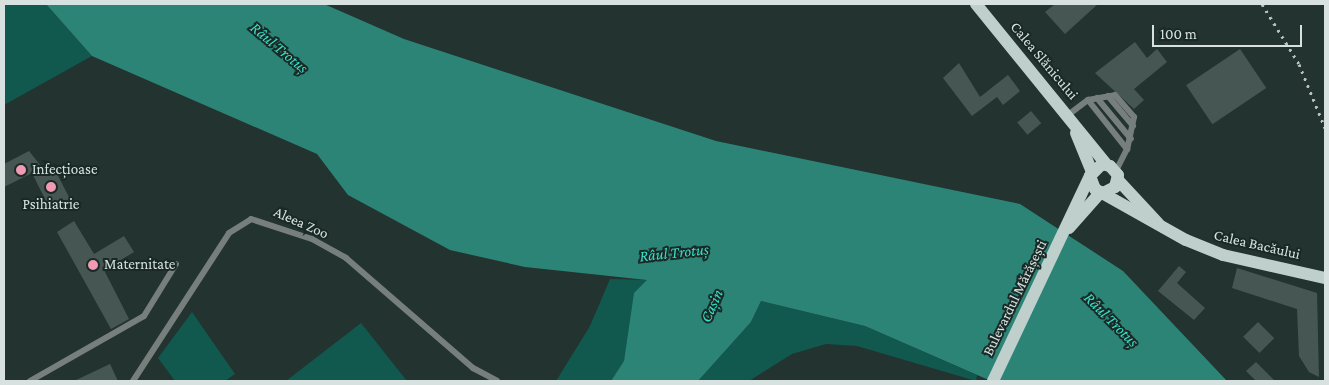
<!DOCTYPE html>
<meta charset="utf-8">
<style>
body{margin:0}
#map{position:relative;width:1329px;height:385px;overflow:hidden;background:#233330;font-family:"Crimson Pro",serif}
div>[style]{position:absolute}
[style*='--x']{left:calc(var(--x)*1px);top:calc(var(--y)*1px);width:calc(var(--w)*1px);rotate:calc(var(--a)*1deg)}
.green>*{inset:0;background:#11584e}
.water>*{inset:0;background:#2c8477}
.building>*{inset:0;background:#465753;transform-origin:0 0}
.lane>*{height:6px;margin:-3px;padding:0 3px;transform-origin:3px;border-radius:3px;background:#777f7d}
.primary>*{height:12px;margin:-6px;padding:0 6px;transform-origin:6px;border-radius:6px;background:#bfd0cc}
.rail>*{height:3px;margin-top:-1.5px;transform-origin:0;background:repeating-linear-gradient(90deg,#b6c1bf 0 2.5px,transparent 0 7.5px)}
.dots>*{width:14px;height:14px;translate:-50% -50%;box-sizing:border-box;border:2px solid #192926;border-radius:50%}
span{translate:-50% -50%;white-space:nowrap;text-align:center;line-height:1.15;-webkit-text-stroke:4px #192926;paint-order:stroke}
.street-label{font-size:15px;color:#d7e1df}
.poi-label{font-size:15px;color:#d7e1df}
.left{translate:0 -50%;text-align:left}
.water-label{font-size:16px;color:#36e0c9;font-style:italic}
.frame{position:absolute;inset:0;border:5px solid #d7e1df;pointer-events:none}
.scale{position:absolute;left:1152px;top:25px;width:150px;height:22px;box-sizing:border-box;border:2px solid #d7e1df;border-top:0;padding-left:6px;font-size:15px;line-height:18px;white-space:nowrap;color:#d7e1df;-webkit-text-stroke:4px #192926;paint-order:stroke}
</style>
<div id="map">
<div class="green">
<i style="clip-path:polygon(4px 4px,46px 4px,92px 56px,4px 105px)"></i>
<i style="clip-path:polygon(610px 279px,648px 280px,632px 318px,624px 362px,611px 381px,556px 381px,590px 326px)"></i>
<i style="clip-path:polygon(761px 301px,865px 326px,977px 375px,976px 381px,857px 346px,826px 344px,792px 354px,749px 381px,698px 381px,751px 322px)"></i>
<i style="clip-path:polygon(192px 312px,235px 374px,225px 381px,175px 381px,158px 358px)"></i>
<i style="clip-path:polygon(361px 323px,407px 381px,286px 381px)"></i>
</div>
<div class="water">
<i style="clip-path:polygon(46px 4px,324px 4px,404px 39px,716px 141px,1020px 204px,1123px 271px,1227px 381px,991px 381px,865px 326px,761px 301px,751px 322px,698px 381px,611px 381px,624px 361px,634px 293px,647px 280px,525px 267px,450px 250px,348px 195px,317px 154px,92px 56px)"></i>
</div>
<div class="building">
<i style="clip-path:polygon(1055px 4px,1098px 4px,1065px 34px,1045px 12px)"></i>
<i style="clip-path:polygon(1135px 42px,1147px 58px,1157px 49px,1167px 62px,1134px 89px,1144px 100px,1134px 109px,1095px 73px)"></i>
<i style="left:1240px;top:49px;width:47px;height:65px;rotate:56deg"></i>
<i style="clip-path:polygon(959px 63px,980px 97px,1008px 75px,1020px 91px,1003px 105px,997px 97px,972px 116px,943px 78px)"></i>
<i style="left:1031px;top:111px;width:16px;height:18px;rotate:50deg"></i>
<i style="clip-path:polygon(29px 151px,45px 171px,53px 166px,71px 201px,51px 211px,32px 173px,4px 187px,4px 164px)"></i>
<i style="clip-path:polygon(74px 221px,94px 254px,124px 236px,134px 252px,104px 270px,129px 319px,111px 329px,57px 232px)"></i>
<i style="clip-path:polygon(1179px 266px,1186px 272px,1177px 283px,1205px 308px,1194px 320px,1158px 291px)"></i>
<i style="clip-path:polygon(1237px 268px,1317px 293px,1319px 377px,1309px 372px,1299px 356px,1297px 309px,1232px 288px)"></i>
<i style="left:1258px;top:322px;width:23px;height:21px;rotate:45deg"></i>
<i style="clip-path:polygon(1256px 362px,1275px 381px,1256px 381px,1246px 371px)"></i>
<i style="clip-path:polygon(110px 364px,118px 381px,74px 381px)"></i>
</div>
<div class="lane">
<i style="--x:1108;--y:96;--w:39;--a:50"></i>
<i style="--x:1097;--y:98;--w:53;--a:50.3"></i>
<i style="--x:1088;--y:100;--w:27;--a:-10"></i>
<i style="--x:1115;--y:95;--w:29;--a:49"></i>
<i style="--x:1134;--y:117;--w:33;--a:102"></i>
<i style="--x:1068;--y:115;--w:25;--a:-37"></i>
<i style="--x:1088;--y:100;--w:63;--a:51.5"></i>
<i style="--x:1127;--y:149;--w:25;--a:117"></i>
<i style="--x:30;--y:381;--w:131;--a:-29.7"></i>
<i style="--x:144;--y:316;--w:61;--a:-58.4"></i>
<i style="--x:133;--y:381;--w:176;--a:-57"></i>
<i style="--x:229;--y:233;--w:26;--a:-32"></i>
<i style="--x:251;--y:219;--w:64;--a:18.2"></i>
<i style="--x:312;--y:239;--w:39;--a:29"></i>
<i style="--x:346;--y:258;--w:168;--a:40.9"></i>
<i style="--x:473;--y:368;--w:27;--a:28"></i>
</div>
<div class="primary">
<i style="--x:976;--y:4;--w:206;--a:50.9"></i>
<i style="--x:1076;--y:133;--w:42;--a:67.7"></i>
<i style="--x:1118;--y:180;--w:59;--a:47.1"></i>
<i style="--x:1105;--y:192;--w:11;--a:-27"></i>
<i style="--x:1115;--y:187;--w:12;--a:-76"></i>
<i style="--x:1118;--y:175;--w:12;--a:-132"></i>
<i style="--x:1110;--y:166;--w:8;--a:-166"></i>
<i style="--x:1102;--y:164;--w:17;--a:135"></i>
<i style="--x:1090;--y:176;--w:14;--a:69"></i>
<i style="--x:1095;--y:189;--w:104;--a:29.3"></i>
<i style="--x:1186;--y:240;--w:40;--a:22"></i>
<i style="--x:1223;--y:255;--w:105;--a:12.7"></i>
<i style="--x:1069;--y:228;--w:48;--a:-48.4"></i>
<i style="--x:993;--y:381;--w:227;--a:-64.7"></i>
</div>
<div class="rail">
<i style="--x:1262;--y:4;--w:70;--a:58.3"></i>
<i style="--x:1299;--y:64;--w:69;--a:67.9"></i>
</div>
<div class="dots">
<i style="left:21px;top:170px;background:#f19ab3"></i>
<i style="left:51px;top:187px;background:#f19ab3"></i>
<i style="left:93px;top:265px;background:#f19ab3"></i>
</div>
<div class="street-label">
<span style="left:1044px;top:61px;rotate:50deg">Calea Slănicului</span>
<span style="left:301px;top:223px;rotate:24deg">Aleea Zoo</span>
<span style="left:1257px;top:245px;rotate:13deg">Calea Bacăului</span>
<span style="left:1015px;top:298px;rotate:-64deg">Bulevardul Mărășești</span>
</div>
<div class="poi-label">
<span class="left" style="left:32px;top:170px">Infecțioase</span>
<span style="left:51px;top:205px">Psihiatrie</span>
<span class="left" style="left:104px;top:265px">Maternitate</span>
</div>
<div class="water-label">
<span style="left:279px;top:48px;rotate:40deg">Râul Trotuș</span>
<span style="left:674px;top:253px;rotate:-6deg">Râul Trotuș</span>
<span style="left:712px;top:306px;rotate:-66deg">Cașin</span>
<span style="left:1111px;top:320px;rotate:45deg">Râul Trotuș</span>
</div>
<div class="frame"></div>
<div class="scale">100 m</div>
</div>
